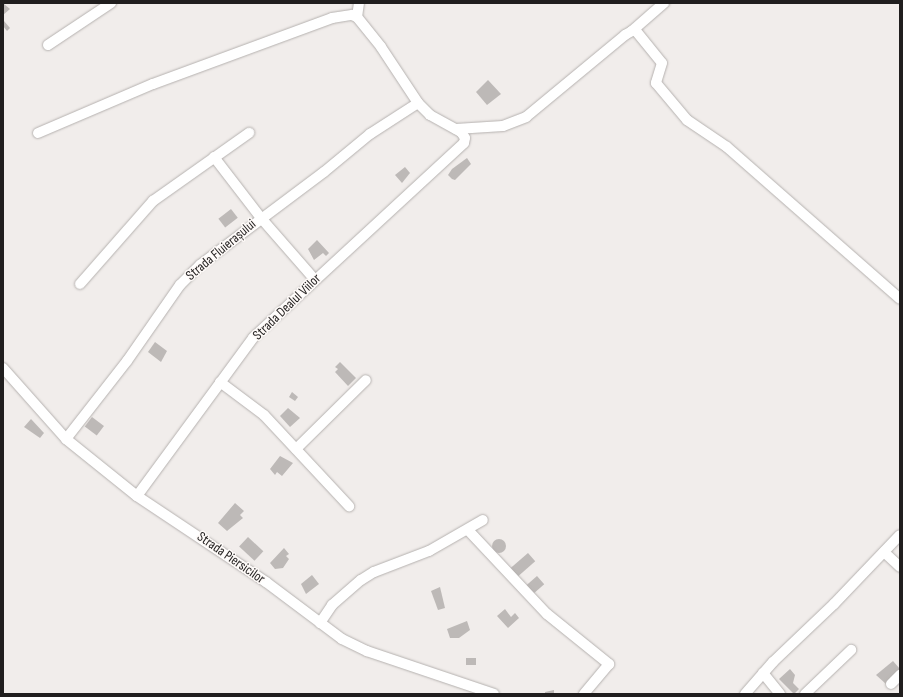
<!DOCTYPE html>
<meta charset="utf-8">
<style>
body{margin:0}
#map{position:relative;width:903px;height:697px;overflow:hidden;background:#f1edeb;font-family:"Sofia Sans Condensed",sans-serif}
div>[style]{position:absolute}
[style*='--x']{left:calc(var(--x)*1px);top:calc(var(--y)*1px);width:calc(var(--w)*1px);rotate:calc(var(--a)*1deg)}
.building>*{inset:0;background:#bdb9b7;transform-origin:0 0}
.round{border-radius:50%}
.roads{filter:drop-shadow(0 0 1px #b5b1af) drop-shadow(0 0 1px #b5b1af)}
.street>*{height:10px;margin:-5px;padding:0 5px;transform-origin:5px;border-radius:5px;background:#fff}
span{translate:-50% -50%;white-space:nowrap;text-align:center;line-height:1.15;-webkit-text-stroke:3px #fefaf8;paint-order:stroke}
.street-label{font-size:14px;color:#201e1e}
.frame{position:absolute;inset:0;border:4px solid #201e1e;pointer-events:none}
</style>
<div id="map">
<div class="building">
<i style="clip-path:polygon(4px 4px,10px 9px,3px 15px,3px 5px)"></i>
<i style="clip-path:polygon(4px 21px,10px 28px,7px 31px,3px 26px)"></i>
<i style="clip-path:polygon(488px 80px,501px 94px,487px 105px,476px 92px)"></i>
<i style="clip-path:polygon(467px 158px,471px 164px,455px 180px,452px 179px,448px 175px,452px 169px)"></i>
<i style="clip-path:polygon(405px 167px,410px 173px,402px 183px,395px 175px)"></i>
<i style="left:231px;top:209px;width:11px;height:16px;rotate:52deg"></i>
<i style="clip-path:polygon(317px 240px,329px 253px,326px 256px,323px 253px,314px 260px,308px 249px)"></i>
<i style="clip-path:polygon(155px 342px,167px 351px,161px 362px,148px 352px)"></i>
<i style="clip-path:polygon(340px 362px,356px 378px,348px 386px,335px 372px,338px 369px,335px 367px)"></i>
<i style="clip-path:polygon(292px 392px,298px 397px,295px 401px,289px 397px)"></i>
<i style="clip-path:polygon(288px 408px,300px 418px,290px 427px,280px 416px)"></i>
<i style="left:92px;top:417px;width:15px;height:12px;rotate:37deg"></i>
<i style="clip-path:polygon(31px 419px,44px 433px,40px 438px,24px 427px)"></i>
<i style="clip-path:polygon(280px 456px,293px 463px,282px 476px,277px 472px,275px 475px,270px 469px)"></i>
<i style="clip-path:polygon(235px 503px,244px 511px,240px 515px,243px 518px,227px 531px,218px 523px)"></i>
<i style="left:248px;top:537px;width:21px;height:13px;rotate:43deg"></i>
<i class="round" style="left:492px;top:539px;width:14px;height:14px"></i>
<i style="clip-path:polygon(284px 548px,289px 554px,286px 556px,289px 559px,283px 568px,275px 569px,270px 563px)"></i>
<i style="left:528px;top:553px;width:11px;height:23px;rotate:49deg"></i>
<i style="clip-path:polygon(312px 575px,319px 584px,306px 594px,301px 584px)"></i>
<i style="left:537px;top:576px;width:11px;height:14px;rotate:49deg"></i>
<i style="clip-path:polygon(440px 587px,445px 608px,438px 610px,431px 591px)"></i>
<i style="clip-path:polygon(505px 609px,511px 617px,515px 613px,519px 618px,508px 628px,497px 616px)"></i>
<i style="clip-path:polygon(467px 621px,470px 630px,459px 638px,450px 638px,447px 629px)"></i>
<i style="left:476px;top:658px;width:7px;height:10px;rotate:90deg"></i>
<i style="clip-path:polygon(893px 661px,900px 669px,886px 684px,876px 675px)"></i>
<i style="clip-path:polygon(790px 669px,795px 675px,793px 683px,799px 689px,794px 694px,779px 679px)"></i>
<i style="clip-path:polygon(554px 690px,554px 694px,545px 694px,545px 692px)"></i>
</div>
<div class="roads">
<div class="street">
<i style="--x:357;--y:17;--w:14;--a:-82"></i>
<i style="--x:632;--y:31;--w:43;--a:-41.2"></i>
<i style="--x:48;--y:45;--w:76;--a:-33.7"></i>
<i style="--x:456;--y:129;--w:47;--a:-3.7"></i>
<i style="--x:503;--y:126;--w:25;--a:-21"></i>
<i style="--x:526;--y:117;--w:129;--a:-39.6"></i>
<i style="--x:625;--y:35;--w:8;--a:-30"></i>
<i style="--x:632;--y:31;--w:4;--a:0"></i>
<i style="--x:636;--y:31;--w:41;--a:50.9"></i>
<i style="--x:662;--y:63;--w:21;--a:107"></i>
<i style="--x:656;--y:83;--w:48;--a:50"></i>
<i style="--x:687;--y:120;--w:48;--a:34"></i>
<i style="--x:727;--y:147;--w:230;--a:41.3"></i>
<i style="--x:38;--y:133;--w:125;--a:-23.1"></i>
<i style="--x:153;--y:84;--w:191;--a:-20.2"></i>
<i style="--x:332;--y:18;--w:20;--a:-9"></i>
<i style="--x:352;--y:15;--w:5;--a:22"></i>
<i style="--x:357;--y:17;--w:38;--a:51"></i>
<i style="--x:381;--y:47;--w:67;--a:56.5"></i>
<i style="--x:418;--y:103;--w:17;--a:45"></i>
<i style="--x:430;--y:115;--w:35;--a:29"></i>
<i style="--x:461;--y:132;--w:7;--a:56"></i>
<i style="--x:465;--y:138;--w:5;--a:101"></i>
<i style="--x:464;--y:143;--w:287;--a:137.3"></i>
<i style="--x:253;--y:338;--w:196;--a:126.3"></i>
<i style="--x:214;--y:157;--w:77;--a:52.4"></i>
<i style="--x:261;--y:218;--w:82;--a:48.9"></i>
<i style="--x:80;--y:284;--w:111;--a:-48.7"></i>
<i style="--x:153;--y:201;--w:118;--a:-35.3"></i>
<i style="--x:3;--y:368;--w:95;--a:48.4"></i>
<i style="--x:66;--y:439;--w:91;--a:38.8"></i>
<i style="--x:137;--y:496;--w:155;--a:33.7"></i>
<i style="--x:266;--y:582;--w:95;--a:36.9"></i>
<i style="--x:342;--y:639;--w:28;--a:26"></i>
<i style="--x:367;--y:651;--w:134;--a:18.7"></i>
<i style="--x:220;--y:382;--w:55;--a:36.9"></i>
<i style="--x:264;--y:415;--w:125;--a:47"></i>
<i style="--x:66;--y:439;--w:99;--a:-52"></i>
<i style="--x:127;--y:361;--w:93;--a:-55.1"></i>
<i style="--x:180;--y:285;--w:28;--a:-45"></i>
<i style="--x:200;--y:265;--w:155;--a:-36.9"></i>
<i style="--x:324;--y:172;--w:60;--a:-39.6"></i>
<i style="--x:370;--y:134;--w:57;--a:-32.9"></i>
<i style="--x:296;--y:449;--w:98;--a:-44.6"></i>
<i style="--x:468;--y:530;--w:115;--a:46.8"></i>
<i style="--x:547;--y:614;--w:80;--a:38.9"></i>
<i style="--x:609;--y:664;--w:39;--a:130"></i>
<i style="--x:884;--y:552;--w:22;--a:43"></i>
<i style="--x:320;--y:623;--w:22;--a:-56"></i>
<i style="--x:332;--y:605;--w:38;--a:-41"></i>
<i style="--x:361;--y:580;--w:15;--a:-32"></i>
<i style="--x:374;--y:572;--w:59;--a:-20.9"></i>
<i style="--x:429;--y:551;--w:62;--a:-29.9"></i>
<i style="--x:763;--y:673;--w:27;--a:51"></i>
<i style="--x:891;--y:684;--w:13;--a:-45"></i>
<i style="--x:745;--y:694;--w:43;--a:-48.8"></i>
<i style="--x:773;--y:662;--w:84;--a:-43.6"></i>
<i style="--x:834;--y:604;--w:95;--a:-46.3"></i>
<i style="--x:805;--y:694;--w:64;--a:-43.7"></i>
</div>
</div>
<div class="street-label">
<span style="left:221px;top:250px;rotate:-40deg">Strada Fluierașului</span>
<span style="left:287px;top:307px;rotate:-44deg">Strada Dealul Viilor</span>
<span style="left:231px;top:558px;rotate:35deg">Strada Piersicilor</span>
</div>
<div class="frame"></div>
</div>
